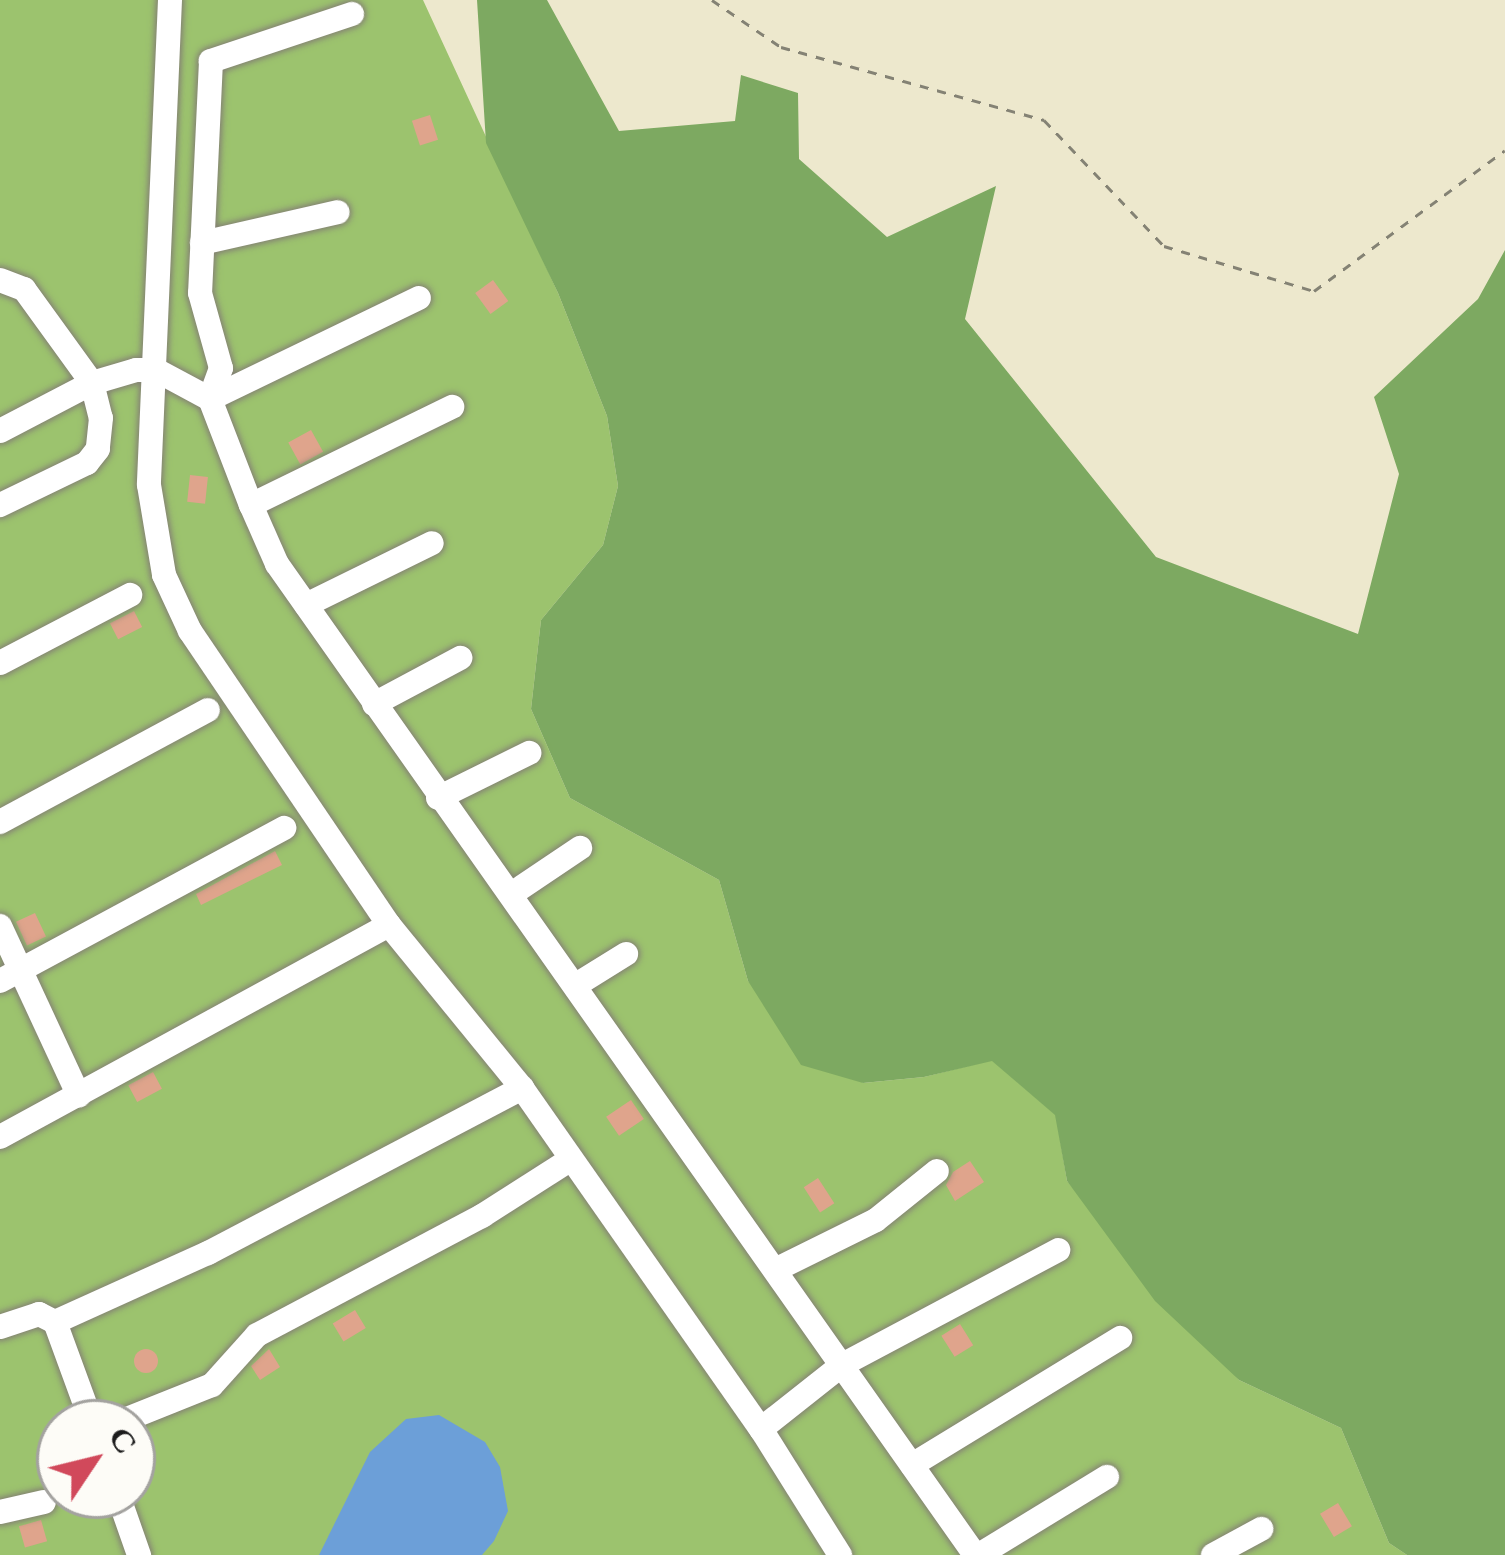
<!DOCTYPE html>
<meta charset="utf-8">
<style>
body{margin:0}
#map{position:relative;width:1505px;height:1555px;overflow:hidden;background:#ede8cd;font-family:"EB Garamond",serif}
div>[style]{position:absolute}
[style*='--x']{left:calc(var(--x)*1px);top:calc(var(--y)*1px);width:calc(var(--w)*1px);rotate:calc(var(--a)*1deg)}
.green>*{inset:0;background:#9cc36e}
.forest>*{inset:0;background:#7da961}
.water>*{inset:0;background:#6c9fd8}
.building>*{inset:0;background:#dfa48c;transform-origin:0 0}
.round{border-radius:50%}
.path>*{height:3px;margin-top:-1.5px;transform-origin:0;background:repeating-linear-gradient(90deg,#848274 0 9px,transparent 0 18px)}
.roads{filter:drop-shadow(0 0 3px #848274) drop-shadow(0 0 3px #848274)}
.minor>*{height:24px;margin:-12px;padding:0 12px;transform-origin:12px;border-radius:12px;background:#fff}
span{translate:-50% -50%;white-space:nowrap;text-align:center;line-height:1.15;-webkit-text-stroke:9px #fdfcf7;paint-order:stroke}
.north{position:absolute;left:36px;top:1399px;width:120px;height:120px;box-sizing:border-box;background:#fdfcf7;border:3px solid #a3a29f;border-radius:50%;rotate:55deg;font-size:33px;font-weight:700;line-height:48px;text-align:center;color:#1c1c1c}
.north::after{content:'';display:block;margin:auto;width:42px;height:54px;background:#d1495b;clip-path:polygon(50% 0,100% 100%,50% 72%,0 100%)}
</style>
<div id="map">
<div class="green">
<i style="clip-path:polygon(evenodd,0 0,423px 0,558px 293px,607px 416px,618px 486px,603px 545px,541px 620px,531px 709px,570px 798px,719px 880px,748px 981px,863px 1083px,924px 1077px,992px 1060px,1056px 1115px,1067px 1181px,1239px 1380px,1341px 1428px,1389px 1543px,1407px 1555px,0 1555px,0 0,60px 1423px,132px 1423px,132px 1495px,60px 1495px,60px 1423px)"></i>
</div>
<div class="forest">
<i style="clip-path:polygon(477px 0,547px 0,619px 131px,735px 121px,741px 75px,798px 93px,799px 159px,887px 237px,996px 186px,965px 319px,1156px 557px,1358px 634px,1399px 474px,1374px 397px,1478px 299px,1505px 250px,1505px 1555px,1407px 1555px,1389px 1543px,1341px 1428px,1239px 1380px,1155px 1301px,1067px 1181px,1055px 1115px,992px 1061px,924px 1077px,863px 1083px,801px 1065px,748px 981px,719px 880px,570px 798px,531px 709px,541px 620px,603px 545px,618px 486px,607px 416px,558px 293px,486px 143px)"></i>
</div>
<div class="water">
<i style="clip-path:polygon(439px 1415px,485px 1442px,500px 1467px,508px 1511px,494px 1541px,482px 1555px,319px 1555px,370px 1452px,406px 1419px)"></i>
</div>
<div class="building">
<i style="left:430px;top:115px;width:26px;height:19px;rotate:72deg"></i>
<i style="left:493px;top:280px;width:26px;height:22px;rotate:54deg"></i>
<i style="left:311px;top:430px;width:25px;height:26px;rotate:61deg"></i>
<i style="left:190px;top:475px;width:18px;height:27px;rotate:6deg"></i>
<i style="left:134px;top:611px;width:18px;height:27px;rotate:63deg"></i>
<i style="clip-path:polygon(275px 851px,282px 865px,201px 905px,196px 894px)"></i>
<i style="left:35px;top:913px;width:26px;height:21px;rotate:65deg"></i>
<i style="left:153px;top:1072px;width:19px;height:28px;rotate:62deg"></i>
<i style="left:631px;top:1100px;width:23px;height:30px;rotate:56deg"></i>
<i style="clip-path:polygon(970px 1161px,984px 1182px,955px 1201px,946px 1185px,953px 1172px)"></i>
<i style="left:818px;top:1178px;width:30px;height:17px;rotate:57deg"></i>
<i style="left:355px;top:1310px;width:21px;height:26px;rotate:59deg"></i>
<i style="left:960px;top:1324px;width:25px;height:22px;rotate:58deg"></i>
<i class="round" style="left:134px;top:1349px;width:24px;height:24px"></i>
<i style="clip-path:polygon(269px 1349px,280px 1367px,260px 1380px,251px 1366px)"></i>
<i style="left:1338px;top:1503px;width:27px;height:21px;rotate:59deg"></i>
<i style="left:41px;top:1520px;width:22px;height:23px;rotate:74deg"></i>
</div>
<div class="path">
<i style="--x:712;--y:0;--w:83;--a:34.3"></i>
<i style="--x:781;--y:47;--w:273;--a:15.5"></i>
<i style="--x:1044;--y:120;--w:174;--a:46.4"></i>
<i style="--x:1164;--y:246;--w:157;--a:16.7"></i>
<i style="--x:1314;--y:291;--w:237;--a:-36.4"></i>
</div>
<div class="roads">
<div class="minor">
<i style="--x:170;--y:0;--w:485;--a:92.5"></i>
<i style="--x:149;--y:485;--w:91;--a:80.5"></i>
<i style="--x:164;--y:575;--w:62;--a:65.1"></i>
<i style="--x:190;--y:631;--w:355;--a:55.9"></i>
<i style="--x:389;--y:925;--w:210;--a:50.8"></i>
<i style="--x:522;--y:1088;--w:416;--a:55"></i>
<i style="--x:761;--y:1429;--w:149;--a:57.9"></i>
<i style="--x:352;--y:14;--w:149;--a:161.6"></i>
<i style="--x:211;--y:61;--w:232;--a:92.7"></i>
<i style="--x:200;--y:293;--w:78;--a:74.4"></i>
<i style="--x:221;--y:368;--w:33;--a:110"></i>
<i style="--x:210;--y:399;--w:114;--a:68.9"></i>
<i style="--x:251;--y:505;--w:64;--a:66.2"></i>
<i style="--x:277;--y:564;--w:1212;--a:54.84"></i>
<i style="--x:202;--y:243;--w:139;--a:-12.8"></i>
<i style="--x:0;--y:280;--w:26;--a:21"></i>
<i style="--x:24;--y:289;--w:116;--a:54.1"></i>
<i style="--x:92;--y:383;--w:36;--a:76"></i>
<i style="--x:101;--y:418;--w:31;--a:96"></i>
<i style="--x:98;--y:449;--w:18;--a:128"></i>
<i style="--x:87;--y:463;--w:97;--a:154.2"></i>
<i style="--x:0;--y:431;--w:104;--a:-27.6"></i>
<i style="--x:92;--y:383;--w:46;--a:-16.5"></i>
<i style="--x:136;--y:370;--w:20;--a:0"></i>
<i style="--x:156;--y:370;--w:61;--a:28.2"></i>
<i style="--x:210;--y:399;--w:232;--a:-25.8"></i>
<i style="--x:251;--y:505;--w:224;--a:-26"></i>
<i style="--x:306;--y:605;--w:140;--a:-26.2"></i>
<i style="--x:0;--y:663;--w:147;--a:-27.6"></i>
<i style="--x:374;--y:704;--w:98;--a:-28.1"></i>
<i style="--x:438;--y:798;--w:102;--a:-26.3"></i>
<i style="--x:0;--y:822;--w:236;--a:-28.3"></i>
<i style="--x:513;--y:893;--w:81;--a:-33.9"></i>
<i style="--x:0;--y:926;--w:187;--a:65.1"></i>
<i style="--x:0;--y:981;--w:323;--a:-28.3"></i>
<i style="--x:576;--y:985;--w:59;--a:-31.8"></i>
<i style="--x:0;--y:1137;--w:443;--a:-28.6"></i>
<i style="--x:777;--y:1269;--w:110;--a:-26.3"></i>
<i style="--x:876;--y:1220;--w:78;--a:-38.8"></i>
<i style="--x:55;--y:1322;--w:108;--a:69.9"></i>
<i style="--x:0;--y:1327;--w:41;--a:-18.4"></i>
<i style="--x:39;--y:1314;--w:18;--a:27"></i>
<i style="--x:55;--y:1322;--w:168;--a:-24.3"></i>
<i style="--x:208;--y:1253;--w:355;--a:-27.7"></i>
<i style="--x:117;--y:1423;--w:102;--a:-21.8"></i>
<i style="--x:212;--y:1385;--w:67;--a:-48"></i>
<i style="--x:257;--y:1335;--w:255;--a:-27.9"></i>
<i style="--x:482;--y:1216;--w:102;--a:-32.6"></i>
<i style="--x:761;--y:1429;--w:103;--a:-38.3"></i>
<i style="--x:842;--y:1365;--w:245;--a:-28"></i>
<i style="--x:912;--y:1465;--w:244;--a:-31.4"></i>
<i style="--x:118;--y:1495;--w:64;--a:70.7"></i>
<i style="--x:0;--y:1512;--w:45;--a:-12.8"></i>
<i style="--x:979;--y:1555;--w:150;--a:-31.4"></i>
<i style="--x:1213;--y:1555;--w:55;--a:-28.4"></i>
</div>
</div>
<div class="north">С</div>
</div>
